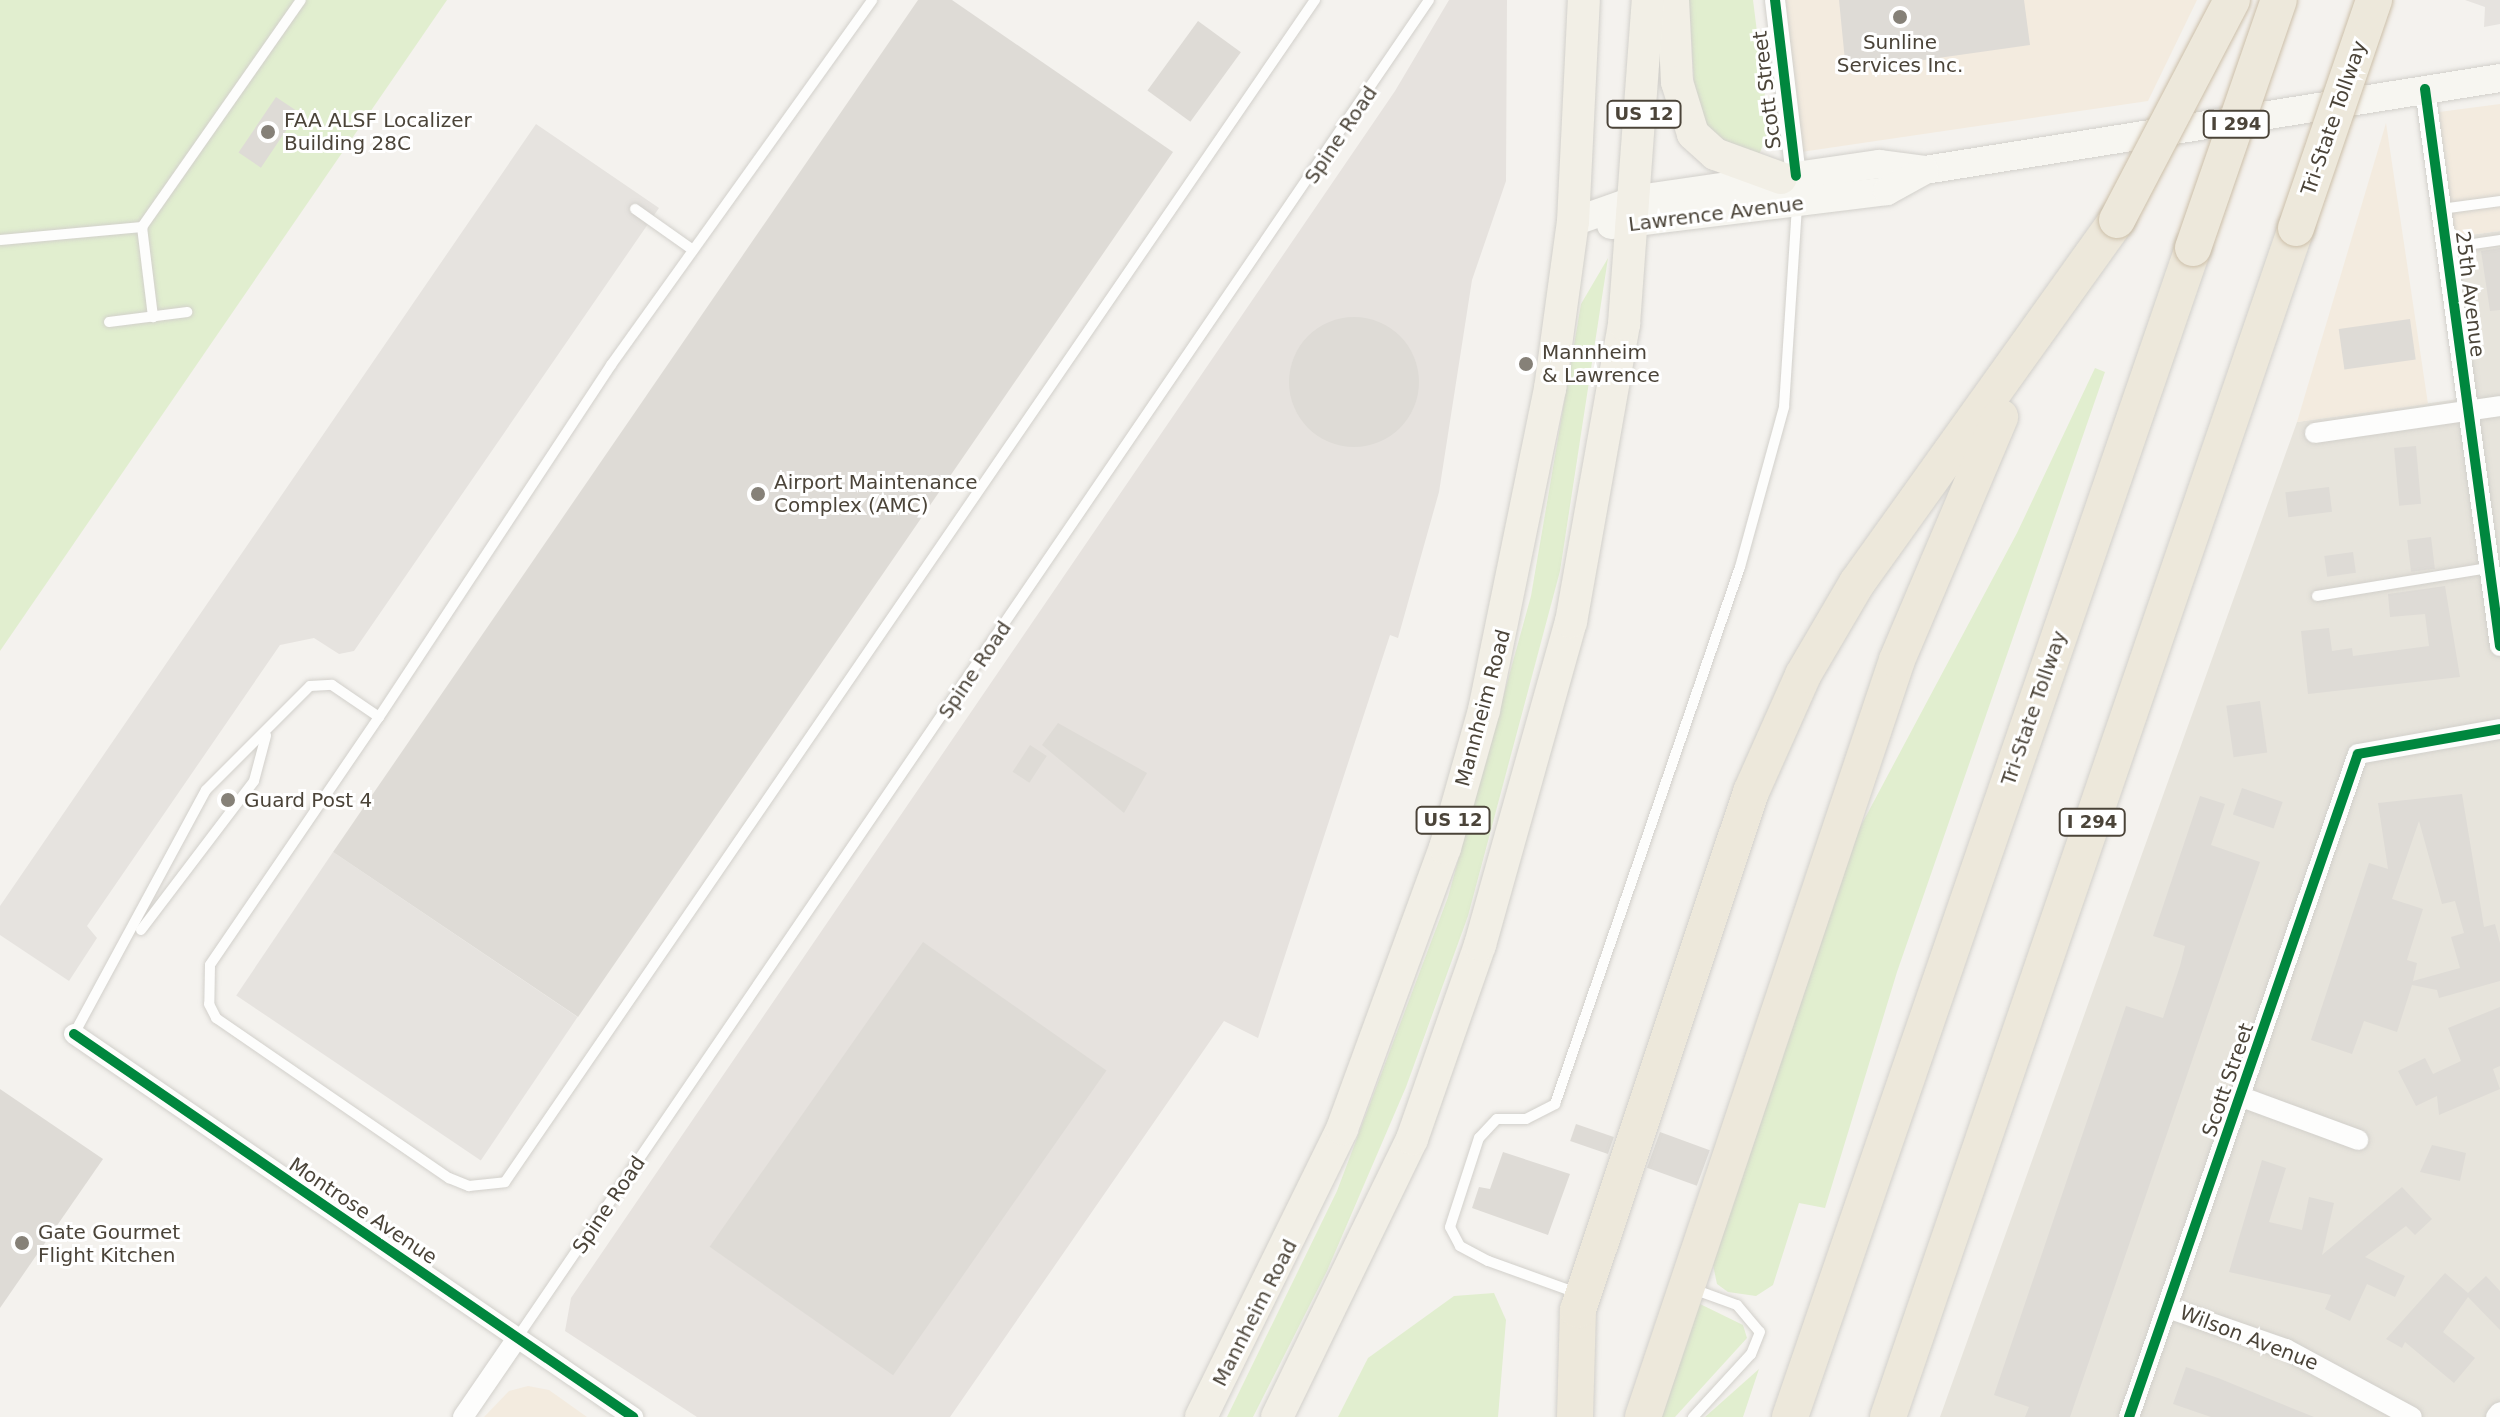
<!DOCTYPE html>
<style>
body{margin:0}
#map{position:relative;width:2500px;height:1417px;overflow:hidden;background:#f4f2ee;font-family:"DejaVu Sans",sans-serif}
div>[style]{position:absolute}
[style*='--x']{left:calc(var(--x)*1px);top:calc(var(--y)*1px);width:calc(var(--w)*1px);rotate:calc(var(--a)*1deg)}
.residential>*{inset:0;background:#e7e4dc}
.commercial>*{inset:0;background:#f3ebdf}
.industrial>*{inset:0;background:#e6e2de}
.green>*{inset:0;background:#e1eecf}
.parking>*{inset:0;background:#e6e3df;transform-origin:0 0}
.building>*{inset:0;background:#dedbd6;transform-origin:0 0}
.round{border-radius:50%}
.roads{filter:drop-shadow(0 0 2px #d2d0cb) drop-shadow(0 0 2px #d2d0cb)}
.lane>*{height:10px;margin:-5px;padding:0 5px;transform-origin:5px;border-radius:5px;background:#fdfdfc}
.street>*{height:20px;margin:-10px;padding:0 10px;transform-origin:10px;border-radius:10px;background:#fdfdfc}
.secondary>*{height:28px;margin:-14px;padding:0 14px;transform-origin:14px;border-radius:14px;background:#f7f6f1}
.primary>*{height:32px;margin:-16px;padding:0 16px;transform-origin:16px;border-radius:16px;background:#f2efe6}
.highway>*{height:36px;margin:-18px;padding:0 18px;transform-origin:18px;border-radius:18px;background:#ede8db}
.bridges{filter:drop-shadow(0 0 2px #ccbfa9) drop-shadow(0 0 2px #ccbfa9)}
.highway-bridge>*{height:36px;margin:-18px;padding:0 18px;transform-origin:18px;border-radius:18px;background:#ede8db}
.cycleway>*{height:10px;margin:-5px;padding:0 5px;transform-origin:5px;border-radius:5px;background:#00873e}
.dots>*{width:22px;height:22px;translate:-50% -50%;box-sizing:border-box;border:4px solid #fff;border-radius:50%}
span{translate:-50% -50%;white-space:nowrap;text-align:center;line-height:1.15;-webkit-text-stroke:6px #fff;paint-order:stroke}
.shield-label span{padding:2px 6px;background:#fff;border:2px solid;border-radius:6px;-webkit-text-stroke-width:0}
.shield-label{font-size:18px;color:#4b4439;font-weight:700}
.poi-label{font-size:20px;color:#4b4439}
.left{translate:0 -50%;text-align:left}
.street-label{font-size:20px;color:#4b4439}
</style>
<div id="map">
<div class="residential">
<i style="clip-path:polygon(2500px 231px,2500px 1417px,1940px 1417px,2297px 422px,2473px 397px,2454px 237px)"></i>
</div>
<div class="commercial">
<i style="clip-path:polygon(1785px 0,2197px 0,2148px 101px,1801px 152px)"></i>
<i style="clip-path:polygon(2500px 104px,2500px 231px,2454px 237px,2439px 112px)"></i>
<i style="clip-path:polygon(2386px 123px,2428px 404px,2297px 422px)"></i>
<i style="clip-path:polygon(528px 1386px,549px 1390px,587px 1417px,484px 1417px,509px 1391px)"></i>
</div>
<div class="industrial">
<i style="clip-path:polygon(1449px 0,1507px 0,1506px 181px,1472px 280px,1439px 492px,1398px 638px,1390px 635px,1258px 1038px,1224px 1021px,950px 1417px,697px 1417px,565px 1331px,571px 1298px,1395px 91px)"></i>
</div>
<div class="green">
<i style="clip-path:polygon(0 0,447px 0,0 651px)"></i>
<i style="clip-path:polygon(1689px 0,1753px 0,1769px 129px,1759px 155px,1750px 157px,1704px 128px,1695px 99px)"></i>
<i style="clip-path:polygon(1608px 258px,1560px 571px,1468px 916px,1406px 1087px,1327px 1271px,1253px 1417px,1227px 1417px,1337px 1191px,1448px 897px,1531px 596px,1581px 304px)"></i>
<i style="clip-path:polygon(2095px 368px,2105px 372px,1897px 972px,1825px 1208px,1799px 1203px,1773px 1285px,1756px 1296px,1728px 1292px,1717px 1284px,1713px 1265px,1722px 1229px,1857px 833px,2017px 533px)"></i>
<i style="clip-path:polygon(1494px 1293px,1506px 1320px,1498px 1417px,1338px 1417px,1368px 1358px,1454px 1296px)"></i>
<i style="clip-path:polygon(1698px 1303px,1743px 1325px,1747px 1338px,1675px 1417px,1662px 1417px)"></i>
<i style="clip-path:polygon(1759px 1369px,1743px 1417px,1705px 1417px)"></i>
</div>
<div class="parking">
<i style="clip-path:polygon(2465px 0,2500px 0,2500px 24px,2484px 27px,2485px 7px)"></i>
<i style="clip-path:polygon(536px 124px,659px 208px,354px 651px,339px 654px,314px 638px,280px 645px,87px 926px,97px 938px,69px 981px,0 935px,0 906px)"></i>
<i style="left:333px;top:852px;width:295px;height:173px;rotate:34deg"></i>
</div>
<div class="building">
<i style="clip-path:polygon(918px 0,952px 0,1173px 152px,578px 1017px,333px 852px)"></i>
<i style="clip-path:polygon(1839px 0,2024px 0,2030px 45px,1846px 71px)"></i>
<i style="left:1198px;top:21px;width:53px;height:86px;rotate:36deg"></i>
<i style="left:276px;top:97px;width:27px;height:67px;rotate:34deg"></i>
<i style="clip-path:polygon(2500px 248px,2500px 310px,2490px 311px,2481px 251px)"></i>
<i class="round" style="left:1289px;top:317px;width:130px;height:130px"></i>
<i style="left:2410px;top:319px;width:41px;height:72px;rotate:82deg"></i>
<i style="left:2416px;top:446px;width:58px;height:22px;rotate:85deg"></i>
<i style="left:2329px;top:487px;width:25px;height:44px;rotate:83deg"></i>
<i style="left:2431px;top:537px;width:32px;height:24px;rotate:83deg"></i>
<i style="left:2353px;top:552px;width:21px;height:29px;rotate:82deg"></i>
<i style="clip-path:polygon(2445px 586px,2460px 677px,2308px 694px,2301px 631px,2329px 628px,2332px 651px,2352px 648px,2353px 656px,2429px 646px,2425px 614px,2390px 617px,2388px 594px)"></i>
<i style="left:2260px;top:701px;width:52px;height:34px;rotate:82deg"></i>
<i style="clip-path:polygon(1058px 723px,1147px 773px,1124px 813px,1042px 745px)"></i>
<i style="left:1030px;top:745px;width:20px;height:32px;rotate:33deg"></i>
<i style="left:2242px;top:788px;width:43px;height:28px;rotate:19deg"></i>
<i style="clip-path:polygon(evenodd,2462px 794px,2484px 927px,2495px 924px,2500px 943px,2500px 981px,2439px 998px,2437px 990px,2412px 985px,2397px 1032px,2364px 1021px,2352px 1054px,2311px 1040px,2369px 863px,2388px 869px,2378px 803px,2462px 794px,2419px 821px,2442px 904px,2455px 901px,2464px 933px,2451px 937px,2460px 968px,2413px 981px,2417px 963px,2407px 960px,2423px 909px,2392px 899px,2419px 821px)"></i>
<i style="clip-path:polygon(2200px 796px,2225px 804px,2211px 845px,2260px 862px,2070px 1417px,2025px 1417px,2029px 1407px,1994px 1395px,2126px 1006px,2163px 1018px,2180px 966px,2185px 946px,2153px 936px)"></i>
<i style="left:923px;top:942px;width:224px;height:372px;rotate:35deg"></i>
<i style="clip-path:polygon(2500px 1007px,2500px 1066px,2493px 1069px,2500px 1089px,2439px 1115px,2437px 1096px,2416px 1106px,2398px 1071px,2425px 1058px,2433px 1074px,2461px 1061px,2448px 1028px)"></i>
<i style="clip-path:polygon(0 1089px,103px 1159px,0 1308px)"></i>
<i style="left:1576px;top:1124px;width:40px;height:18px;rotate:19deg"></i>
<i style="left:1660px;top:1132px;width:53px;height:38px;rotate:20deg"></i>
<i style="clip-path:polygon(2432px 1145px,2466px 1153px,2460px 1181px,2420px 1172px)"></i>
<i style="clip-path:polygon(1503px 1152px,1570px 1174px,1548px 1235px,1472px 1208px,1479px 1187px,1490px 1189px)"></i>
<i style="clip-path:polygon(2262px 1160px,2286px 1168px,2269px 1222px,2302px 1230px,2309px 1197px,2334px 1203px,2322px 1255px,2402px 1187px,2432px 1219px,2415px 1235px,2406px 1226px,2365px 1257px,2405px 1276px,2395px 1297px,2367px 1284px,2350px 1321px,2325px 1309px,2331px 1295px,2229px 1272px)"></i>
<i style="clip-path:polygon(2445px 1273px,2468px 1293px,2486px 1276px,2500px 1291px,2500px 1330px,2468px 1297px,2443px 1332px,2475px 1358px,2454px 1383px,2405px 1342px,2402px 1348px,2386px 1339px)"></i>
<i style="clip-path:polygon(2186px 1367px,2218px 1378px,2314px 1417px,2211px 1417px,2173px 1404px)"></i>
</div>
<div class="roads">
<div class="lane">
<i style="--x:635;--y:209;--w:71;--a:35.3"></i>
<i style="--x:2441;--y:209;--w:60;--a:-7.7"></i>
<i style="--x:142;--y:227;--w:91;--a:83"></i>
<i style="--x:0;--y:240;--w:143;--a:-5.2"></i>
<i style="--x:142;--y:227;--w:277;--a:-55"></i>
<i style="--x:2446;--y:248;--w:55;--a:-8.4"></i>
<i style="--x:109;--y:322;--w:79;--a:-7.3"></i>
<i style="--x:2317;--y:596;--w:173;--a:-9.3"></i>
<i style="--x:379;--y:717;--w:422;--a:-56.6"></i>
<i style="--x:611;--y:365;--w:449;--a:-54.4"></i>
<i style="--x:141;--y:930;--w:187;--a:-52.8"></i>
<i style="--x:254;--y:781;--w:47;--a:-75.1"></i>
<i style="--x:74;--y:1034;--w:277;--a:-61.6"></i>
<i style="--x:206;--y:790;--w:147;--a:-45"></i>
<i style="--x:310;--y:686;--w:22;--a:-3"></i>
<i style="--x:332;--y:685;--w:57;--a:34.2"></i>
<i style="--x:379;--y:717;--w:300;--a:124.3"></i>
<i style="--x:210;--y:965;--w:39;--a:91"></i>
<i style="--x:209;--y:1004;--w:16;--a:63"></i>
<i style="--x:216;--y:1018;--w:283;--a:34.5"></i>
<i style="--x:449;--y:1178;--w:22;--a:22"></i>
<i style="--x:469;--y:1186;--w:36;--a:-6"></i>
<i style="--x:505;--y:1182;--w:1433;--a:-55.58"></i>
<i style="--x:1693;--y:1289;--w:47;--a:20"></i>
<i style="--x:1737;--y:1305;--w:35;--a:50"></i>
<i style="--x:1760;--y:1332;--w:24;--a:112"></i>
<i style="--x:1751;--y:1354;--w:86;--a:132.6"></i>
<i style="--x:1577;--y:1293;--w:95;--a:-160.2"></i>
<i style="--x:1488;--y:1261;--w:32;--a:-152"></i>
<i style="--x:1460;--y:1246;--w:21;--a:-118"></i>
<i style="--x:1450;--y:1227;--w:94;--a:-72"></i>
<i style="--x:1479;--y:1138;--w:26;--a:-47"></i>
<i style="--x:1497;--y:1119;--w:29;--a:0"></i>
<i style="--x:1526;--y:1119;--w:33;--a:-27"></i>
<i style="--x:1555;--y:1104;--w:568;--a:-70.99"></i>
<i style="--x:1740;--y:567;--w:166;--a:-74.6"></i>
<i style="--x:1784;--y:407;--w:201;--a:-86.3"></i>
<i style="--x:517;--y:1338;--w:1619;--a:-55.72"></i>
</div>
<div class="street">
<i style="--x:1775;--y:0;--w:177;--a:83.2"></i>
<i style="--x:2425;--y:89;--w:562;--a:82.33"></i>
<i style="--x:2315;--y:433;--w:187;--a:-8.3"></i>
<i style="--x:74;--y:1034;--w:678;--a:34.42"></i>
<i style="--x:2242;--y:1097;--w:124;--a:20.3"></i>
<i style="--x:2168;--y:1308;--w:125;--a:19.2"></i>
<i style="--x:2286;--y:1349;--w:143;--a:28.4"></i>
<i style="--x:463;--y:1417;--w:96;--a:-55.6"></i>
<i style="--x:2129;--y:1417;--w:701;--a:-70.95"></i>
<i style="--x:2358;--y:754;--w:144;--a:-10"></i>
<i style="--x:2496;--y:1417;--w:6;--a:-51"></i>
</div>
<div class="secondary">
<i style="--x:1573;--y:222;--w:69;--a:-19.5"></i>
<i style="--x:1638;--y:199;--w:244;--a:-8.3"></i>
<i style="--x:1879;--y:164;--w:46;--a:7.4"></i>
<i style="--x:1925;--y:170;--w:582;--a:-9.09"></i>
<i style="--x:1611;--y:225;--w:278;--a:-7"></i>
<i style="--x:1887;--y:191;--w:43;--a:-28.9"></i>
</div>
<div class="primary">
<i style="--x:1673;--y:0;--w:82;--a:87.2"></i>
<i style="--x:1677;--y:82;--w:54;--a:72.9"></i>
<i style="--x:1693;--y:134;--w:30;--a:42"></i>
<i style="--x:1715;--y:154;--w:70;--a:20"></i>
<i style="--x:1201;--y:1417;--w:321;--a:-63.9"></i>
<i style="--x:1342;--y:1129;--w:299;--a:-69.9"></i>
<i style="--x:1445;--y:848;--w:143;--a:-74.2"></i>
<i style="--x:1484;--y:710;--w:328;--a:-78.4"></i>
<i style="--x:1550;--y:389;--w:169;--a:-82.2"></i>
<i style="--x:1573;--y:222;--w:222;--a:-87.2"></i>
<i style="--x:1277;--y:1417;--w:309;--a:-64.1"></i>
<i style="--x:1412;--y:1139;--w:206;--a:-70.7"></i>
<i style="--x:1480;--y:945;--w:336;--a:-74.3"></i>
<i style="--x:1571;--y:622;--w:303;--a:-79.9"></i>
<i style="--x:1624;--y:324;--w:325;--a:-85.8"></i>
</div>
<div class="highway">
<i style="--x:1575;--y:1417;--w:107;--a:-88.4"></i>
<i style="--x:1578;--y:1310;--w:546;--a:-71.53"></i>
<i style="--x:1751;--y:792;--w:128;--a:-66"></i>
<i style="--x:1803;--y:675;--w:107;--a:-59.6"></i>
<i style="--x:1857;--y:583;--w:447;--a:-54.4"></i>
<i style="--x:1643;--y:1417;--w:798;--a:-71.45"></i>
<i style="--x:1897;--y:660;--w:264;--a:-67"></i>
<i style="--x:1790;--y:1417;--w:1237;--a:-70.98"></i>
<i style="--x:1888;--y:1417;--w:1257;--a:-71.06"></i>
</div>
</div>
<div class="bridges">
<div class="highway-bridge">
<i style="--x:2117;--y:220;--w:248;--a:-62.4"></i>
<i style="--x:2296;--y:228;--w:241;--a:-71.1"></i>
<i style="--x:2193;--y:248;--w:262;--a:-70.9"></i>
</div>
</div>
<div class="cycleway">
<i style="--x:1775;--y:0;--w:177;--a:83.2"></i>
<i style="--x:2425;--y:89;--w:562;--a:82.33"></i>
<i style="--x:74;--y:1034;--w:678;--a:34.42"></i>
<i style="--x:2129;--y:1417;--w:701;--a:-70.95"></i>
<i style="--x:2358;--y:754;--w:144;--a:-10"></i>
</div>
<div class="dots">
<i style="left:1900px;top:17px;background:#868178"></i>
<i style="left:268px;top:132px;background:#868178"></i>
<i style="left:1526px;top:364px;background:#868178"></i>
<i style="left:758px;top:494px;background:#868178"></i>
<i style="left:228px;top:800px;background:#868178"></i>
<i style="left:22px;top:1243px;background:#868178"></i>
</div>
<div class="shield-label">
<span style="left:1644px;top:114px">US 12</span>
<span style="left:2236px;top:124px">I 294</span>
<span style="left:1453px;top:820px">US 12</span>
<span style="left:2092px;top:822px">I 294</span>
</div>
<div class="poi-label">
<span style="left:1900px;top:54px">Sunline<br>Services Inc.</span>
<span class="left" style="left:284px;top:132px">FAA ALSF Localizer<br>Building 28C</span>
<span class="left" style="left:1542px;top:364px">Mannheim<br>&amp; Lawrence</span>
<span class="left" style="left:774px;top:494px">Airport Maintenance<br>Complex (AMC)</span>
<span class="left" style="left:244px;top:800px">Guard Post 4</span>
<span class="left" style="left:38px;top:1244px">Gate Gourmet<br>Flight Kitchen</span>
</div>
<div class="street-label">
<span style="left:1767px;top:90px;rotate:-97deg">Scott Street</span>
<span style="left:2334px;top:118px;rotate:-71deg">Tri-State Tollway</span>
<span style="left:1341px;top:135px;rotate:-56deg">Spine Road</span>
<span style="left:1716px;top:214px;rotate:-7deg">Lawrence Avenue</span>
<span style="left:2470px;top:294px;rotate:83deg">25th Avenue</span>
<span style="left:975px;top:670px;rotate:-56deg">Spine Road</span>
<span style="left:1483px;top:708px;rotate:-75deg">Mannheim Road</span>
<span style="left:2034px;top:708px;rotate:-71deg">Tri-State Tollway</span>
<span style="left:2228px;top:1080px;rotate:-71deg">Scott Street</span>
<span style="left:609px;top:1205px;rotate:-56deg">Spine Road</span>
<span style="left:363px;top:1211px;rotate:34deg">Montrose Avenue</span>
<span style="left:1255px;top:1313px;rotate:-63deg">Mannheim Road</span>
<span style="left:2249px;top:1338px;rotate:21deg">Wilson Avenue</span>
</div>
</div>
